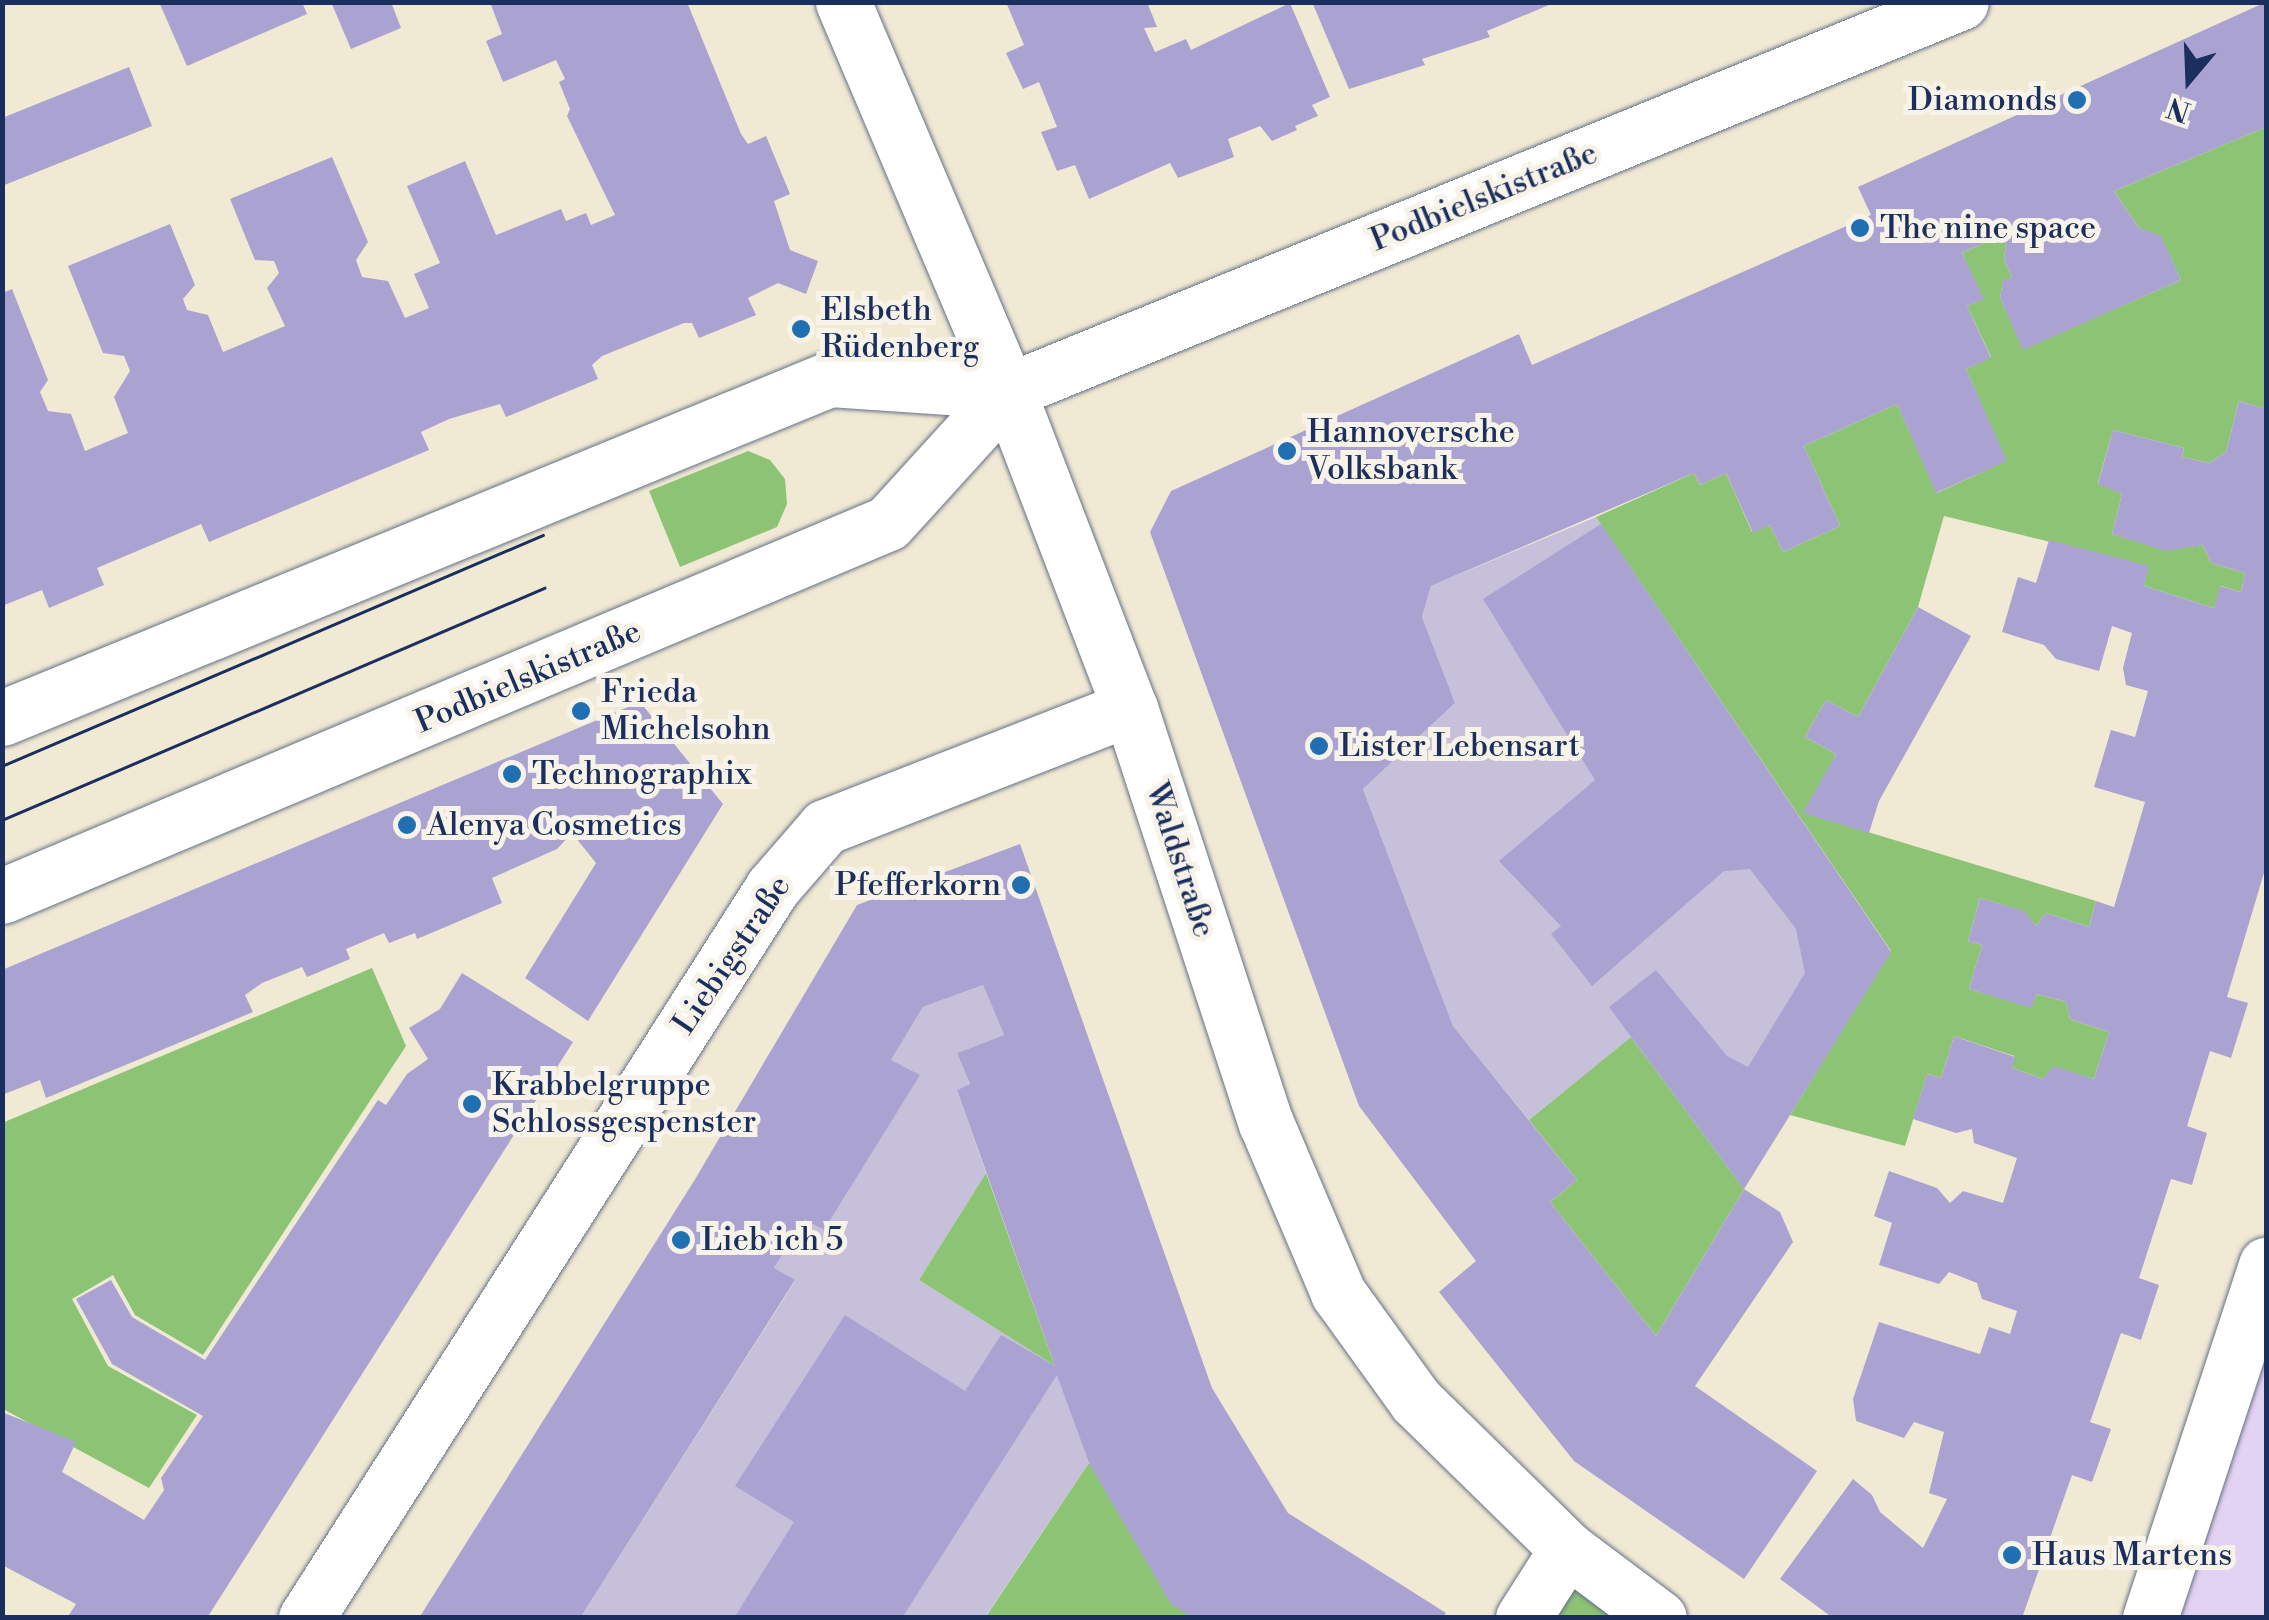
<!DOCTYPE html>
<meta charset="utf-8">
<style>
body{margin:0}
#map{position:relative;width:2269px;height:1620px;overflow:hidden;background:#f0ead4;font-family:"Libre Bodoni",serif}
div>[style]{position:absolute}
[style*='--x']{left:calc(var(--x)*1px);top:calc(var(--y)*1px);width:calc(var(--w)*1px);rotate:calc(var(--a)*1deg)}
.built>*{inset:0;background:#e3d3f2}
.industrial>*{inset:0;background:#c6c0da}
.green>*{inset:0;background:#8dc375}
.building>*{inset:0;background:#aaa3d2}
.roads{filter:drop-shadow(0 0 2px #667087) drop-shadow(0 0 2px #667087)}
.street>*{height:55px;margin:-27.5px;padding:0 27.5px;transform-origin:27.5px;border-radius:27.5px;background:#fff}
.secondary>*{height:55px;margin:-27.5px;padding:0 27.5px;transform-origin:27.5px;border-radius:27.5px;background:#fff}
.tram>*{height:2.5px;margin:-1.25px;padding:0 1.25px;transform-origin:1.25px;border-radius:1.25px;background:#1b2f5e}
.dots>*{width:28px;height:28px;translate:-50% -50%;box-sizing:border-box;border:5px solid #f7f3e8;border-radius:50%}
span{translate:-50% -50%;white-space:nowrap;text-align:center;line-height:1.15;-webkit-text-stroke:10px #f7f3e8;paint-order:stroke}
.poi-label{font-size:32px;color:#1b2f5e}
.right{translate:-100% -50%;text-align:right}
.left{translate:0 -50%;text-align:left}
.street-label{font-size:32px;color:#1b2f5e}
.frame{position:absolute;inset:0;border:5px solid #1b2f5e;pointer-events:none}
.north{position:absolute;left:2139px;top:30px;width:100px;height:100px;-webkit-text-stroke:8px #f7f3e8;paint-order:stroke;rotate:199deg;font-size:28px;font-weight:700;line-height:40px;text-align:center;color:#1b2f5e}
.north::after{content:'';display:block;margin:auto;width:35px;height:45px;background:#1b2f5e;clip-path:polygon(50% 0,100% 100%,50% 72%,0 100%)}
</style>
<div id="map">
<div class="built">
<i style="clip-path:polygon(2266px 1265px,2266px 1617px,2150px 1617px)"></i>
</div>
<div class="industrial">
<i style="clip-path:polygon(1596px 517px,1891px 952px,1744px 1189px,1631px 1037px,1529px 1120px,1453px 1026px,1363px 789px,1455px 703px,1422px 617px,1431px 586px)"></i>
<i style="clip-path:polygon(983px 985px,1004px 1035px,957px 1053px,970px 1084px,957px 1090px,986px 1173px,919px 1280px,1055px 1366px,1089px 1463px,985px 1617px,580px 1618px,795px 1281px,774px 1268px,805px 1220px,824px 1230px,919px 1075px,891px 1060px,923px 1007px)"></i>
</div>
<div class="green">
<i style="clip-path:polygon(2266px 127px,2266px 409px,2239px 401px,2226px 452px,2209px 463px,2182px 457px,2184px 448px,2113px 430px,2098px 483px,2122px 494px,2112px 534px,2166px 550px,2203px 545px,2211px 563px,2245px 573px,2241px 592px,2221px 586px,2214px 608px,2144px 586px,2148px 566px,1944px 516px,1918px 607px,1858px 717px,1826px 700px,1805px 737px,1836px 754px,1805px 813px,2096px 901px,2089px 927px,2046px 913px,2036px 926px,2023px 911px,1980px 898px,1968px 941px,1982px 945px,1969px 989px,2031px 1007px,2037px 994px,2066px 1002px,2070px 1019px,2109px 1032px,2094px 1079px,2054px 1067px,2043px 1079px,2012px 1068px,2014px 1056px,1954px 1036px,1941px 1078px,1927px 1074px,1905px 1146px,1790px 1115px,1891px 951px,1596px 517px,1694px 473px,1700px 485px,1726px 473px,1752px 532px,1770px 525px,1783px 552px,1840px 526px,1804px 446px,1897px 404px,1937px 493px,2006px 461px,1966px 369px,1991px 357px,1967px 306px,1983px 299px,1962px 253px,1989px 241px,2006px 243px,2004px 260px,2012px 277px,2003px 282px,2000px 298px,2024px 349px,2181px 280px,2161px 237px,2139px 228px,2114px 191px)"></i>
<i style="clip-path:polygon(748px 451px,770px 460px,785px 479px,787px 504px,777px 527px,680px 567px,649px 491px)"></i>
<i style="clip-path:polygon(372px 968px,406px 1046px,203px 1355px,135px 1315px,113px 1275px,72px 1299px,108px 1366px,197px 1415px,149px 1488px,3px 1409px,2px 1123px)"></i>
<i style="clip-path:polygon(1631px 1037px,1744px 1189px,1656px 1336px,1550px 1202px,1577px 1180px,1529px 1120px)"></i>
<i style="clip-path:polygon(986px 1173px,1055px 1366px,919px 1280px)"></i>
<i style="clip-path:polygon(1089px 1463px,1193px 1618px,985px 1618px)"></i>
<i style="clip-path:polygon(1567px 1549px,1659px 1618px,1523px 1618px)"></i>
</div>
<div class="building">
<i style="clip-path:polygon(159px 2px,302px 2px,307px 14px,187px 66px)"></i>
<i style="clip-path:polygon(331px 2px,391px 2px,401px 28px,351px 49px)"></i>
<i style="clip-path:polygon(490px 2px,687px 2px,741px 134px,748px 144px,766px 136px,790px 194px,774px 201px,790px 250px,818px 261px,806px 294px,778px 283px,748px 298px,756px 315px,699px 338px,692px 323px,684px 323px,602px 356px,592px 365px,598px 379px,506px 417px,500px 404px,449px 419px,421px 432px,429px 450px,209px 542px,201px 524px,97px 568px,104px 585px,49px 608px,42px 590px,2px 606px,2px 293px,12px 289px,48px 380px,40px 392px,48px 411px,71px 414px,85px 451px,128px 433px,114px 397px,130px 371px,124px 356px,103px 353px,68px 266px,170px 224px,195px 285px,183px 299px,187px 310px,208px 315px,223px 352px,285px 326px,267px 288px,279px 273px,274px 261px,255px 260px,230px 199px,332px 157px,368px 242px,356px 260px,362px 277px,388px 281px,405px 318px,429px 308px,414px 274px,440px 263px,407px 186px,465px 161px,496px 235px,561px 209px,566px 221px,586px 213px,591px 225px,615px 215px,567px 116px,570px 109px,559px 82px,565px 79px,556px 60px,503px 82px,486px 41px,502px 34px)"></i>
<i style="clip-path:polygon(1006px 2px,1147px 2px,1157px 27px,1144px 28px,1155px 52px,1186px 39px,1191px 50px,1290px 3px,1330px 97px,1312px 105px,1318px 116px,1295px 126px,1297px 130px,1272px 141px,1260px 126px,1228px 139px,1234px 157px,1178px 178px,1170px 163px,1089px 199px,1075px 165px,1057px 171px,1041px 132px,1057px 127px,1039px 82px,1023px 89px,1006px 53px,1024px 45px)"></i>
<i style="clip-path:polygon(1312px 2px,1556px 2px,1487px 31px,1490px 37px,1422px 59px,1425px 65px,1349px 89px)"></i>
<i style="clip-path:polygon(2266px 2px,2266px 127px,2114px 191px,2139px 228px,2161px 236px,2181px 280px,2023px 350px,2000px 298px,2003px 281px,2012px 277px,2004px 260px,2006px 243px,1989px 241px,1962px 253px,1984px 299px,1967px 306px,1991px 358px,1966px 369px,2007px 461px,1936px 493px,1897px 404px,1804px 446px,1840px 526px,1783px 552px,1770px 525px,1753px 533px,1726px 473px,1700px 485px,1694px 473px,1431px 586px,1422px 617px,1455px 703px,1363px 789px,1453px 1026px,1577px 1180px,1550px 1202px,1656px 1336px,1744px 1189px,1609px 1007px,1656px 970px,1727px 1056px,1748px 1067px,1805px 973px,1796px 929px,1750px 869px,1724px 871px,1592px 986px,1551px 934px,1561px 926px,1499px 861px,1595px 780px,1483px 599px,1601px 524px,1891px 952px,1744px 1189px,1780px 1212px,1793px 1242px,1695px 1386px,1817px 1471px,1744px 1579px,1574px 1461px,1439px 1292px,1476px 1261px,1359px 1106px,1150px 532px,1171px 491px,1519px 334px,1532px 365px,1851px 224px,1871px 215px,1858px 187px)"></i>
<i style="clip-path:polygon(129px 67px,152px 126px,2px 186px,2px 118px)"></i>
<i style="clip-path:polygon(2239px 401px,2266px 409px,2266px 866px,2227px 997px,2248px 1003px,2231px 1058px,2210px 1051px,2187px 1126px,2207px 1133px,2192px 1185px,2171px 1179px,2139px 1278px,2159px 1285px,2141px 1340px,2121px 1333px,2090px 1422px,2111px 1429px,2102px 1454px,2092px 1482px,2072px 1475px,2022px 1618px,1833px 1618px,1780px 1579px,1853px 1479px,1872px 1495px,1880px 1512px,1923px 1548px,1947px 1499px,1929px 1493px,1944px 1432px,1914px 1422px,1904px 1438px,1856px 1421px,1853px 1399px,1879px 1322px,1980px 1354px,1989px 1327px,2010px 1334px,2017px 1311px,1982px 1299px,1977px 1283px,1949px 1272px,1939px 1284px,1879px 1265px,1892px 1223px,1874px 1216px,1889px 1171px,1937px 1188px,1950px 1203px,1963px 1191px,2003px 1203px,2017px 1158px,1974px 1143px,1972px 1129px,1956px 1133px,1913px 1119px,1927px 1074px,1941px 1078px,1954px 1036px,2015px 1057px,2012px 1068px,2043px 1079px,2054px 1066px,2094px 1079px,2109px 1032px,2070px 1019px,2066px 1002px,2037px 994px,2031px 1008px,1969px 989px,1982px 945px,1968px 941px,1980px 898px,2024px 911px,2036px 926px,2046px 913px,2089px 927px,2096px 901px,2114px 907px,2145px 802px,2094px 787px,2111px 730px,2135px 737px,2148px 691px,2126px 685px,2123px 668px,2132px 633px,2112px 626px,2099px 671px,2056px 659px,2044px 645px,2002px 632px,2018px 577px,2036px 583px,2049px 540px,2149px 566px,2144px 586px,2214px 608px,2220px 586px,2241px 592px,2245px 573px,2211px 563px,2203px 545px,2166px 551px,2112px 534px,2122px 494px,2098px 484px,2113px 430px,2184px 448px,2182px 457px,2209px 463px,2226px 452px)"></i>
<i style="clip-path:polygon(1918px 607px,1971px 636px,1879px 801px,1869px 833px,1803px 813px,1836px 754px,1805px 737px,1826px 700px,1858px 717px)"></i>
<i style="clip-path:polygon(640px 702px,723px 804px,588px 1021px,525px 978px,596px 863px,572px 833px,557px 849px,492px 878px,502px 903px,417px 939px,415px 933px,389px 943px,384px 933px,346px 949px,350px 959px,307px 977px,302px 967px,262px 983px,245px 995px,253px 1012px,46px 1098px,40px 1080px,2px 1095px,2px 970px)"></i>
<i style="clip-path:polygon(1020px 844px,1212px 1388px,1288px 1513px,1446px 1613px,1443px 1618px,1193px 1618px,1171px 1604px,1089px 1463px,1057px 1375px,902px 1618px,734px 1618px,794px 1522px,735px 1486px,845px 1315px,965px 1391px,1001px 1335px,1055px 1366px,957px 1090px,970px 1084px,957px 1053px,1004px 1035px,983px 985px,923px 1007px,891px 1060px,920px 1075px,824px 1230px,805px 1220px,774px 1268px,795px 1280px,580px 1618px,419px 1618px,694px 1181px,857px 905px)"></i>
<i style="clip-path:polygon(462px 973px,573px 1042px,207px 1618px,67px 1618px,76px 1604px,2px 1565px,2px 1412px,76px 1442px,62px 1472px,144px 1520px,164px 1490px,161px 1478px,203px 1416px,112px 1364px,76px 1299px,111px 1280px,132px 1317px,205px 1360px,378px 1100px,386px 1105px,407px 1074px,428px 1059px,409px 1028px,440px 1009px)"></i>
</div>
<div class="roads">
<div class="street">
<i style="--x:843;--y:2;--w:423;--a:67"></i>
<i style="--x:1008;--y:391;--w:340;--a:69"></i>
<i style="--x:1130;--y:708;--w:437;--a:71.9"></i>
<i style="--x:1266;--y:1123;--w:185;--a:67"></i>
<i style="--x:1338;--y:1293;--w:133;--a:54.2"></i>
<i style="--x:1416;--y:1401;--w:211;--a:44.4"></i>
<i style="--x:1567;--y:1549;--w:115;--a:36.9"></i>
<i style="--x:306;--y:1618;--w:867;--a:-57.43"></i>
<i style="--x:773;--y:887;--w:79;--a:-49.1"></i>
<i style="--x:825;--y:827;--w:327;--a:-21.3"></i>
<i style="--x:1523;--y:1618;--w:82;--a:-57.5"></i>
<i style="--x:2150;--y:1618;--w:372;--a:-71.8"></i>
</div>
<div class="secondary">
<i style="--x:2;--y:718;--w:895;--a:-22.27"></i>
<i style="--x:830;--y:379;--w:178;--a:3.9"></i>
<i style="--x:2;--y:896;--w:961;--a:-22.83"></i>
<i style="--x:888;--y:523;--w:178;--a:-47.7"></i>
<i style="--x:1008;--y:391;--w:1029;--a:-22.2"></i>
</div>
</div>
<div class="tram">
<i style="--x:2;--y:766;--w:588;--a:-23.12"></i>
<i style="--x:2;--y:820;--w:590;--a:-23.17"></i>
</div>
<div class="dots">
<i style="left:2077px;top:100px;background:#1f6fb2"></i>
<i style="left:1860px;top:228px;background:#1f6fb2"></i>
<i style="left:801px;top:329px;background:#1f6fb2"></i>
<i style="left:1287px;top:451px;background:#1f6fb2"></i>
<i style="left:581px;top:711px;background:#1f6fb2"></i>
<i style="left:1319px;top:746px;background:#1f6fb2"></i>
<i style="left:512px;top:774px;background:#1f6fb2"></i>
<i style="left:407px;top:825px;background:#1f6fb2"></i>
<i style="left:1021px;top:885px;background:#1f6fb2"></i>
<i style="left:472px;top:1104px;background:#1f6fb2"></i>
<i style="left:681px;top:1240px;background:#1f6fb2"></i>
<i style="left:2012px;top:1555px;background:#1f6fb2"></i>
</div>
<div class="poi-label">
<span class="right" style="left:2057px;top:100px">Diamonds</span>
<span class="left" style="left:1880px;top:228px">The nine space</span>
<span class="left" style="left:821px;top:329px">Elsbeth<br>Rüdenberg</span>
<span class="left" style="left:1307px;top:451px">Hannoversche<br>Volksbank</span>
<span class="left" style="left:601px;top:711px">Frieda<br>Michelsohn</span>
<span class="left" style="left:1339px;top:746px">Lister Lebensart</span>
<span class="left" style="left:532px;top:774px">Technographix</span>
<span class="left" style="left:427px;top:825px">Alenya Cosmetics</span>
<span class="right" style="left:1001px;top:885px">Pfefferkorn</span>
<span class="left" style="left:492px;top:1104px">Krabbelgruppe<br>Schlossgespenster</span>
<span class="left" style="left:701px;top:1240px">Lieb ich 5</span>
<span class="left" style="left:2032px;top:1555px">Haus Martens</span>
</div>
<div class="street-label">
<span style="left:1484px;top:197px;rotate:-22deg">Podbielskistraße</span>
<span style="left:528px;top:677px;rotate:-23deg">Podbielskistraße</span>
<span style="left:1180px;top:860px;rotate:72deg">Waldstraße</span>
<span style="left:732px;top:955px;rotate:-56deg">Liebigstraße</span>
</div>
<div class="frame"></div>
<div class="north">N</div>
</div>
